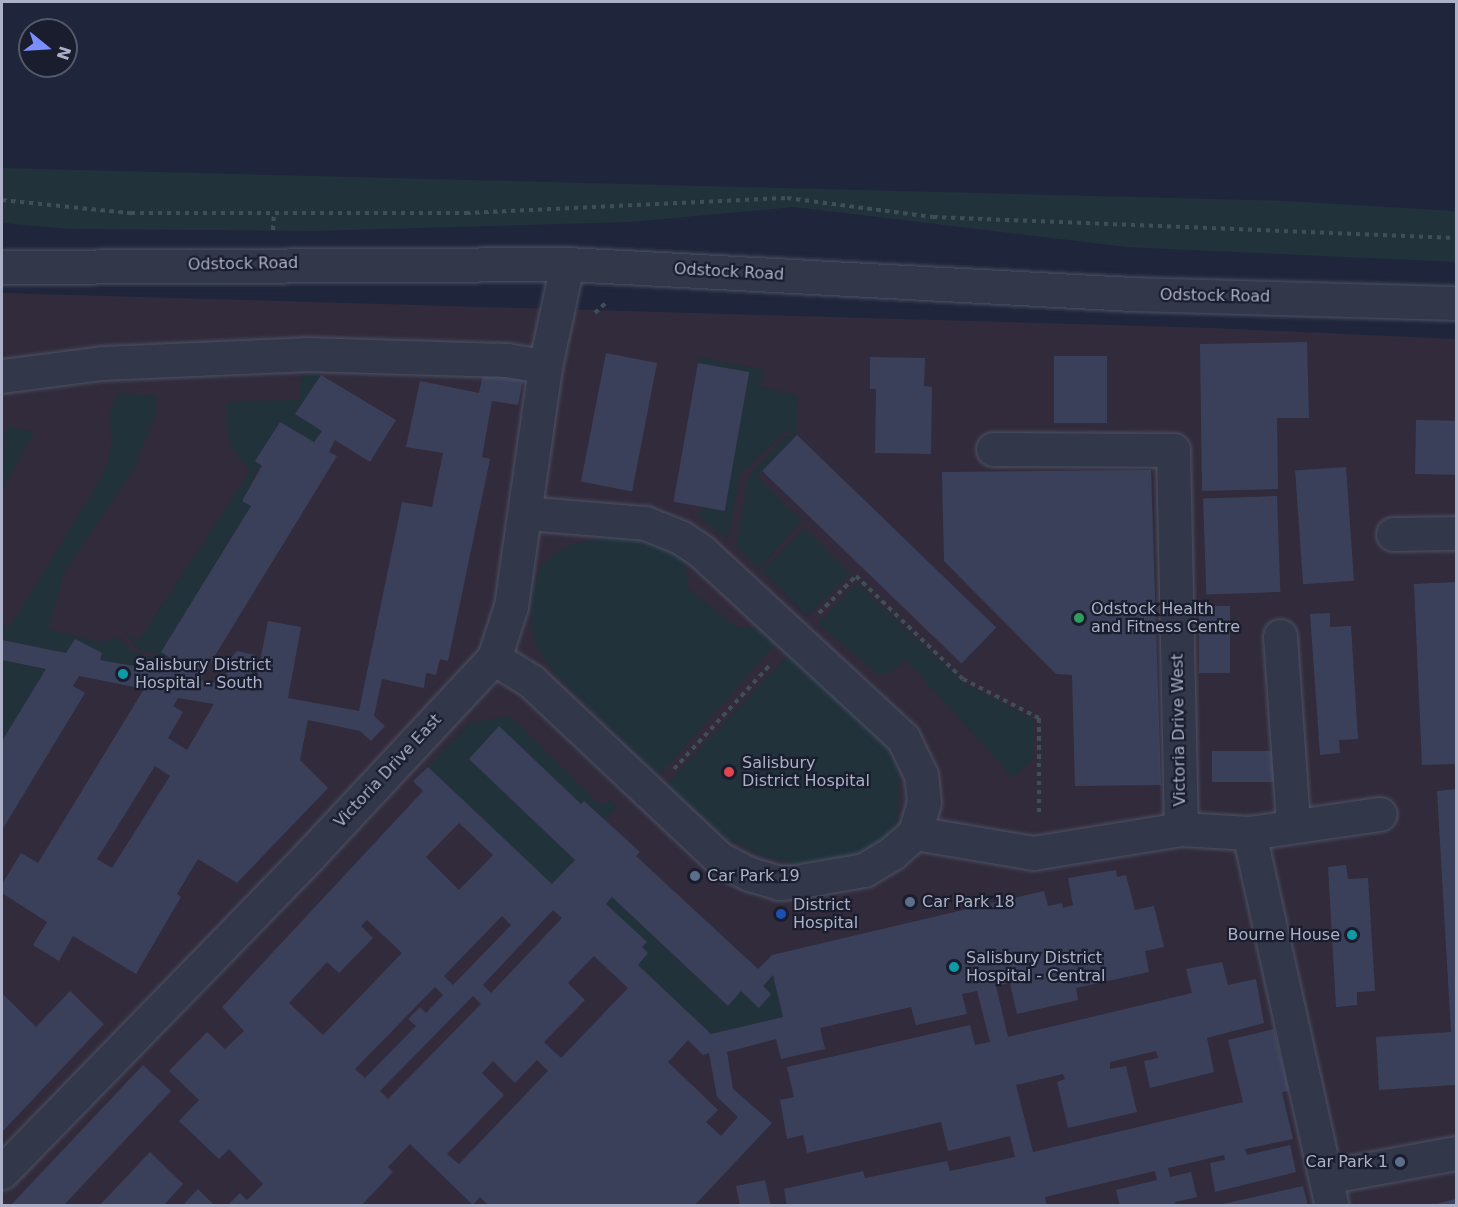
<!DOCTYPE html>
<style>
body{margin:0}
#map{position:relative;width:1458px;height:1207px;overflow:hidden;background:#1f253a;font-family:"DejaVu Sans",sans-serif}
div>[style]{position:absolute}
[style*='--x']{left:calc(var(--x)*1px);top:calc(var(--y)*1px);width:calc(var(--w)*1px);rotate:calc(var(--a)*1deg)}
.medical>*{inset:0;background:#312b3b}
.green>*{inset:0;background:#21323b;transform-origin:0 0}
.building>*{inset:0;background:#3b405a;transform-origin:0 0}
.path>*{height:4px;margin-top:-2px;transform-origin:0;background:repeating-linear-gradient(90deg,#3f4f58 0 4.5px,transparent 0 9px)}
.roads{filter:drop-shadow(0 0 2px #4d5265) drop-shadow(0 0 2px #4d5265)}
.minor>*{height:33px;margin:-16.5px;padding:0 16.5px;transform-origin:16.5px;border-radius:16.5px;background:#33374a}
.dots>*{width:16px;height:16px;translate:-50% -50%;box-sizing:border-box;border:3px solid #191d2e;border-radius:50%}
span{translate:-50% -50%;white-space:nowrap;text-align:center;line-height:1.15;-webkit-text-stroke:4.5px #191d2e;paint-order:stroke}
.street-label{font-size:16px;color:#adb1c7}
.poi-label{font-size:16px;color:#adb1c7}
.left{translate:0 -50%;text-align:left}
.right{translate:-100% -50%;text-align:right}
.frame{position:absolute;inset:0;border:3px solid #adb1c7;pointer-events:none}
.north{position:absolute;left:18px;top:18px;width:60px;height:60px;box-sizing:border-box;background:#191d2e;border:2px solid #54586b;border-radius:50%;rotate:108deg;font-size:16px;font-weight:700;line-height:24px;text-align:center;color:#adb1c7}
.north::after{content:'';display:block;margin:auto;width:21px;height:27px;background:#7a8fff;clip-path:polygon(50% 0,100% 100%,50% 72%,0 100%)}
</style>
<div id="map">
<div class="medical">
<i style="clip-path:polygon(2px 293px,1213px 328px,1456px 339px,1456px 1205px,2px 1206px)"></i>
</div>
<div class="green">
<i style="clip-path:polygon(2px 168px,1287px 201px,1456px 211px,1456px 262px,1126px 247px,794px 207px,630px 222px,315px 231px,68px 229px,2px 223px)"></i>
<i style="clip-path:polygon(699px 357px,764px 370px,760px 386px,798px 396px,797px 435px,786px 431px,740px 475px,728px 539px,699px 517px,701px 507px,723px 511px,749px 373px,698px 363px)"></i>
<i style="clip-path:polygon(318px 374px,321px 375px,295px 414px,322px 431px,314px 442px,280px 422px,255px 461px,260px 465px,242px 501px,251px 506px,161px 651px,171px 658px,138px 649px,124px 632px,139px 640px,250px 471px,232px 448px,227px 433px,226px 405px,231px 401px,299px 400px,301px 375px)"></i>
<i style="clip-path:polygon(119px 392px,155px 396px,157px 412px,132px 472px,64px 573px,48px 629px,99px 642px,119px 637px,132px 651px,173px 665px,167px 672px,100px 660px,102px 653px,75px 639px,66px 653px,2px 640px,2px 624px,10px 627px,102px 476px,112px 445px,110px 412px)"></i>
<i style="clip-path:polygon(8px 427px,34px 432px,2px 490px,2px 451px,8px 441px,2px 437px)"></i>
<i style="clip-path:polygon(787px 435px,794px 438px,757px 476px,802px 521px,759px 569px,736px 546px,747px 485px,749px 476px)"></i>
<i style="left:805px;top:528px;width:64px;height:61px;rotate:45deg"></i>
<i style="clip-path:polygon(614px 536px,641px 537px,686px 557px,687px 587px,736px 627px,764px 629px,778px 641px,659px 776px,553px 672px,536px 646px,532px 630px,530px 597px,541px 565px,568px 545px)"></i>
<i style="clip-path:polygon(857px 583px,965px 684px,1034px 720px,1034px 758px,1013px 778px,906px 660px,889px 673px,876px 673px,818px 624px)"></i>
<i style="clip-path:polygon(789px 654px,892px 751px,900px 769px,898px 820px,892px 833px,868px 853px,798px 865px,760px 855px,724px 837px,667px 784px)"></i>
<i style="clip-path:polygon(2px 660px,46px 669px,2px 741px)"></i>
<i style="clip-path:polygon(510px 716px,600px 805px,610px 800px,617px 808px,605px 820px,585px 801px,581px 804px,499px 726px,469px 759px,575px 860px,552px 884px,428px 767px,469px 723px)"></i>
<i style="clip-path:polygon(612px 897px,727px 1006px,741px 991px,759px 1007px,771px 994px,763px 986px,773px 975px,783px 1017px,711px 1034px,638px 965px,648px 954px,642px 947px,647px 942px,606px 904px)"></i>
</div>
<div class="building">
<i style="clip-path:polygon(1307px 342px,1309px 418px,1277px 418px,1278px 489px,1202px 491px,1200px 344px)"></i>
<i style="left:606px;top:353px;width:52px;height:131px;rotate:11deg"></i>
<i style="left:1054px;top:356px;width:53px;height:67px"></i>
<i style="clip-path:polygon(870px 357px,925px 358px,924px 386px,932px 387px,931px 454px,875px 453px,876px 389px,870px 389px)"></i>
<i style="left:698px;top:363px;width:52px;height:141px;rotate:10deg"></i>
<i style="clip-path:polygon(evenodd,483px 374px,523px 380px,518px 405px,492px 401px,482px 457px,490px 459px,448px 661px,440px 659px,436px 675px,426px 673px,424px 688px,382px 679px,374px 716px,385px 726px,371px 741px,360px 731px,308px 720px,300px 760px,328px 788px,237px 883px,198px 859px,177px 894px,181px 897px,136px 974px,73px 936px,59px 961px,33px 945px,47px 922px,2px 893px,2px 884px,21px 853px,38px 863px,144px 689px,79px 676px,73px 686px,85px 693px,2px 830px,2px 741px,46px 669px,2px 660px,2px 640px,66px 653px,75px 639px,102px 653px,100px 660px,167px 672px,175px 661px,161px 652px,251px 506px,242px 501px,262px 466px,255px 461px,280px 422px,314px 442px,322px 431px,295px 414px,321px 375px,396px 420px,370px 462px,335px 440px,329px 452px,337px 456px,200px 680px,224px 684px,229px 660px,237px 651px,255px 655px,249px 690px,254px 691px,268px 621px,301px 627px,288px 698px,359px 711px,402px 502px,432px 507px,443px 453px,406px 447px,420px 381px,479px 393px,483px 374px,178px 698px,214px 704px,187px 750px,168px 738px,183px 712px,173px 706px,178px 698px,483px 374px,155px 766px,170px 776px,112px 868px,97px 859px,155px 766px)"></i>
<i style="left:1416px;top:420px;width:40px;height:54px;rotate:1deg"></i>
<i style="left:797px;top:435px;width:277px;height:50px;rotate:44deg"></i>
<i style="left:1346px;top:467px;width:114px;height:51px;rotate:86deg"></i>
<i style="clip-path:polygon(1151px 470px,1161px 785px,1075px 786px,1072px 675px,1056px 674px,944px 561px,942px 472px)"></i>
<i style="left:1277px;top:496px;width:96px;height:74px;rotate:88deg"></i>
<i style="clip-path:polygon(1456px 582px,1456px 764px,1422px 765px,1414px 584px)"></i>
<i style="left:1199px;top:606px;width:31px;height:67px"></i>
<i style="clip-path:polygon(1330px 613px,1330px 627px,1351px 626px,1358px 739px,1339px 740px,1340px 753px,1320px 755px,1310px 614px)"></i>
<i style="clip-path:polygon(evenodd,499px 726px,581px 804px,584px 801px,640px 852px,636px 856px,758px 969px,772px 955px,1044px 891px,1048px 906px,1062px 903px,1063px 908px,1073px 905px,1068px 878px,1116px 870px,1117px 877px,1126px 875px,1135px 910px,1154px 906px,1164px 947px,1145px 951px,1149px 972px,1076px 988px,1078px 1000px,1017px 1014px,1010px 983px,996px 986px,1008px 1037px,1192px 993px,1186px 969px,1222px 962px,1228px 985px,1256px 979px,1264px 1023px,1207px 1038px,1214px 1072px,1150px 1088px,1144px 1061px,1158px 1058px,1156px 1051px,1110px 1062px,1110px 1069px,1126px 1066px,1137px 1112px,1068px 1128px,1057px 1082px,1065px 1079px,1063px 1074px,1016px 1085px,1033px 1152px,1243px 1102px,1228px 1040px,1274px 1029px,1289px 1091px,1282px 1092px,1293px 1139px,1245px 1149px,1247px 1155px,1290px 1145px,1296px 1172px,1215px 1192px,1210px 1163px,1225px 1160px,1224px 1155px,1168px 1168px,1170px 1177px,1191px 1172px,1197px 1197px,1175px 1202px,1176px 1206px,1120px 1206px,1116px 1190px,1157px 1180px,1155px 1171px,1045px 1197px,1047px 1206px,787px 1206px,784px 1189px,863px 1171px,865px 1178px,947px 1161px,950px 1171px,1015px 1157px,1010px 1136px,948px 1151px,941px 1122px,807px 1153px,803px 1135px,787px 1139px,780px 1100px,794px 1097px,787px 1067px,970px 1025px,975px 1045px,990px 1042px,977px 991px,962px 994px,967px 1014px,916px 1025px,911px 1007px,820px 1028px,825px 1049px,781px 1059px,776px 1039px,727px 1052px,733px 1089px,772px 1123px,694px 1206px,489px 1206px,480px 1197px,473px 1205px,410px 1144px,388px 1167px,393px 1172px,361px 1206px,227px 1206px,240px 1193px,247px 1200px,263px 1184px,229px 1149px,219px 1159px,179px 1121px,199px 1100px,169px 1071px,207px 1032px,225px 1049px,244px 1031px,222px 1007px,423px 791px,413px 781px,428px 767px,552px 884px,575px 860px,469px 759px,499px 726px,459px 823px,493px 855px,459px 890px,426px 857px,459px 823px,499px 726px,612px 897px,728px 1006px,741px 991px,759px 1008px,771px 994px,763px 986px,773px 975px,783px 1017px,711px 1034px,638px 965px,648px 953px,642px 947px,647px 942px,606px 904px,612px 897px,499px 726px,553px 910px,562px 918px,491px 993px,483px 985px,553px 910px,499px 726px,502px 916px,511px 925px,453px 985px,444px 976px,502px 916px,499px 726px,367px 920px,402px 953px,323px 1035px,289px 1003px,327px 962px,339px 973px,373px 938px,361px 926px,367px 920px,499px 726px,594px 956px,628px 988px,561px 1058px,544px 1042px,585px 1000px,568px 983px,594px 956px,499px 726px,435px 987px,443px 995px,426px 1013px,420px 1007px,408px 1019px,416px 1026px,365px 1078px,355px 1069px,435px 987px,499px 726px,473px 996px,481px 1004px,388px 1099px,380px 1091px,473px 996px,499px 726px,688px 1040px,703px 1055px,709px 1053px,717px 1097px,738px 1117px,721px 1136px,706px 1122px,718px 1110px,668px 1062px,688px 1040px,499px 726px,537px 1060px,548px 1071px,459px 1164px,447px 1154px,504px 1095px,482px 1073px,493px 1061px,515px 1083px,537px 1060px)"></i>
<i style="left:1212px;top:751px;width:62px;height:31px"></i>
<i style="clip-path:polygon(1456px 789px,1455px 1085px,1379px 1090px,1376px 1037px,1451px 1032px,1437px 791px)"></i>
<i style="clip-path:polygon(1346px 865px,1348px 879px,1368px 878px,1375px 991px,1357px 992px,1357px 1005px,1336px 1007px,1328px 867px)"></i>
<i style="clip-path:polygon(70px 991px,104px 1024px,2px 1132px,2px 993px,36px 1027px)"></i>
<i style="clip-path:polygon(143px 1065px,171px 1091px,63px 1206px,10px 1206px)"></i>
<i style="clip-path:polygon(150px 1152px,183px 1184px,163px 1206px,99px 1206px)"></i>
<i style="clip-path:polygon(765px 1180px,771px 1206px,740px 1206px,736px 1186px)"></i>
<i style="clip-path:polygon(1303px 1186px,1308px 1206px,1218px 1206px,1218px 1205px)"></i>
<i style="clip-path:polygon(198px 1189px,215px 1206px,182px 1206px)"></i>
<i style="clip-path:polygon(1455px 1199px,1456px 1206px,1433px 1206px,1433px 1205px)"></i>
</div>
<div class="path">
<i style="--x:2;--y:200;--w:130;--a:5.8"></i>
<i style="--x:131;--y:213;--w:335;--a:0"></i>
<i style="--x:466;--y:213;--w:321;--a:-2.7"></i>
<i style="--x:787;--y:198;--w:147;--a:7.4"></i>
<i style="--x:933;--y:217;--w:523;--a:2.3"></i>
<i style="--x:273;--y:230;--w:17;--a:-87"></i>
<i style="--x:595;--y:313;--w:16;--a:-43"></i>
<i style="--x:819;--y:613;--w:52;--a:-45"></i>
<i style="--x:856;--y:576;--w:149;--a:43.9"></i>
<i style="--x:963;--y:679;--w:85;--a:27.2"></i>
<i style="--x:1039;--y:718;--w:99;--a:90"></i>
<i style="--x:674;--y:769;--w:143;--a:-47.3"></i>
</div>
<div class="roads">
<div class="minor">
<i style="--x:2;--y:267;--w:565;--a:-0.3"></i>
<i style="--x:567;--y:264;--w:565;--a:3.04"></i>
<i style="--x:1131;--y:294;--w:325;--a:1.6"></i>
<i style="--x:2;--y:376;--w:101;--a:-7.4"></i>
<i style="--x:102;--y:363;--w:203;--a:-2.5"></i>
<i style="--x:305;--y:354;--w:202;--a:1.7"></i>
<i style="--x:507;--y:360;--w:39;--a:10"></i>
<i style="--x:993;--y:449;--w:180;--a:0.3"></i>
<i style="--x:1173;--y:450;--w:379;--a:88.8"></i>
<i style="--x:1393;--y:534;--w:63;--a:-0.9"></i>
<i style="--x:1280;--y:636;--w:188;--a:86"></i>
<i style="--x:494;--y:658;--w:44;--a:31.9"></i>
<i style="--x:531;--y:681;--w:260;--a:43.3"></i>
<i style="--x:720;--y:859;--w:34;--a:27"></i>
<i style="--x:750;--y:874;--w:30;--a:17"></i>
<i style="--x:779;--y:883;--w:16;--a:-4"></i>
<i style="--x:795;--y:882;--w:70;--a:-9.9"></i>
<i style="--x:864;--y:870;--w:33;--a:-31"></i>
<i style="--x:892;--y:853;--w:30;--a:-41"></i>
<i style="--x:915;--y:833;--w:32;--a:-74"></i>
<i style="--x:924;--y:802;--w:27;--a:-96"></i>
<i style="--x:921;--y:775;--w:41;--a:-115.9"></i>
<i style="--x:903;--y:738;--w:275;--a:-137.2"></i>
<i style="--x:701;--y:551;--w:25;--a:-146"></i>
<i style="--x:680;--y:537;--w:38;--a:-158"></i>
<i style="--x:645;--y:523;--w:120;--a:-175.2"></i>
<i style="--x:915;--y:833;--w:120;--a:9.6"></i>
<i style="--x:1033;--y:853;--w:150;--a:-9.2"></i>
<i style="--x:1181;--y:829;--w:68;--a:3.4"></i>
<i style="--x:1249;--y:833;--w:132;--a:-8.3"></i>
<i style="--x:1249;--y:833;--w:382;--a:77.5"></i>
<i style="--x:2;--y:1172;--w:442;--a:-45.8"></i>
<i style="--x:310;--y:855;--w:270;--a:-47"></i>
<i style="--x:494;--y:658;--w:55;--a:-71.9"></i>
<i style="--x:511;--y:606;--w:241;--a:-81.9"></i>
<i style="--x:545;--y:367;--w:105;--a:-77.9"></i>
<i style="--x:1326;--y:1177;--w:132;--a:-10.5"></i>
</div>
</div>
<div class="dots">
<i style="left:1079px;top:618px;background:#2e9e5b"></i>
<i style="left:123px;top:674px;background:#0f9aa8"></i>
<i style="left:729px;top:772px;background:#e0444e"></i>
<i style="left:695px;top:876px;background:#5c6f8a"></i>
<i style="left:910px;top:902px;background:#5c6f8a"></i>
<i style="left:781px;top:914px;background:#1a4fb4"></i>
<i style="left:1352px;top:935px;background:#0f9aa8"></i>
<i style="left:954px;top:967px;background:#0f9aa8"></i>
<i style="left:1400px;top:1162px;background:#5c6f8a"></i>
</div>
<div class="street-label">
<span style="left:243px;top:264px;rotate:-1deg">Odstock Road</span>
<span style="left:729px;top:272px;rotate:3deg">Odstock Road</span>
<span style="left:1215px;top:296px;rotate:1deg">Odstock Road</span>
<span style="left:1179px;top:730px;rotate:-91deg">Victoria Drive West</span>
<span style="left:388px;top:771px;rotate:-47deg">Victoria Drive East</span>
</div>
<div class="poi-label">
<span class="left" style="left:1091px;top:618px">Odstock Health<br>and Fitness Centre</span>
<span class="left" style="left:135px;top:674px">Salisbury District<br>Hospital - South</span>
<span class="left" style="left:742px;top:772px">Salisbury<br>District Hospital</span>
<span class="left" style="left:707px;top:876px">Car Park 19</span>
<span class="left" style="left:922px;top:902px">Car Park 18</span>
<span class="left" style="left:793px;top:914px">District<br>Hospital</span>
<span class="right" style="left:1340px;top:935px">Bourne House</span>
<span class="left" style="left:966px;top:967px">Salisbury District<br>Hospital - Central</span>
<span class="right" style="left:1388px;top:1162px">Car Park 1</span>
</div>
<div class="frame"></div>
<div class="north">N</div>
</div>
